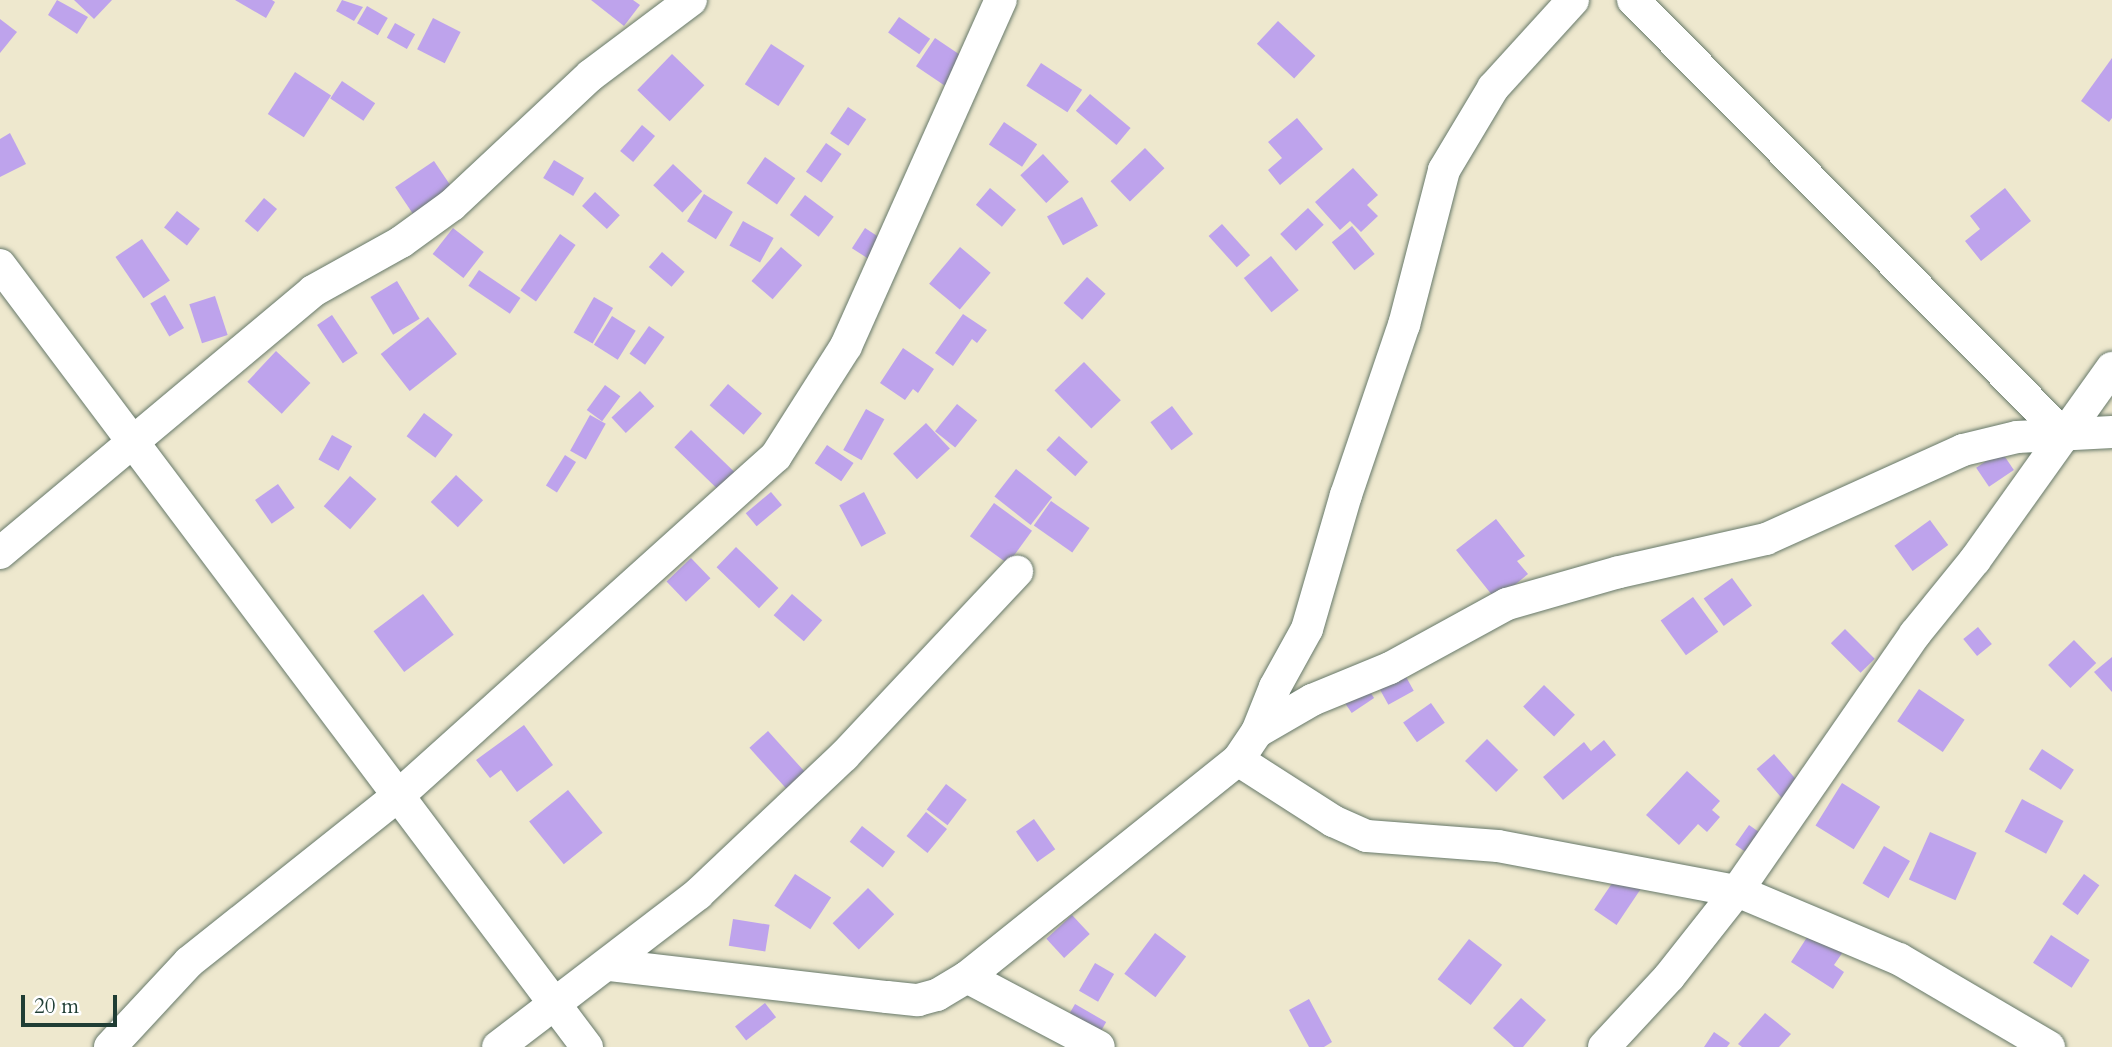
<!DOCTYPE html>
<style>
body{margin:0}
#map{position:relative;width:2112px;height:1047px;overflow:hidden;background:#eee8ce;font-family:Cardo,serif}
div>[style]{position:absolute}
[style*='--x']{left:calc(var(--x)*1px);top:calc(var(--y)*1px);width:calc(var(--w)*1px);rotate:calc(var(--a)*1deg)}
.building>*{inset:0;background:#bea3ec;transform-origin:0 0}
.roads{filter:drop-shadow(0 0 2px #67796a) drop-shadow(0 0 2px #67796a)}
.minor>*{height:32px;margin:-16px;padding:0 16px;transform-origin:16px;border-radius:16px;background:#fff}
span{translate:-50% -50%;white-space:nowrap;text-align:center;line-height:1.15;-webkit-text-stroke:5px #fff;paint-order:stroke}
.scale{position:absolute;left:21px;top:995px;width:96px;height:32px;box-sizing:border-box;border:4px solid #1f3d34;border-top:0;padding-left:9px;font-size:21px;line-height:24px;white-space:nowrap;color:#1f3d34;-webkit-text-stroke:5px #fff;paint-order:stroke}
</style>
<div id="map">
<div class="building">
<i style="clip-path:polygon(57px 0,88px 17px,77px 34px,48px 15px)"></i>
<i style="clip-path:polygon(74px 0,112px 0,94px 19px)"></i>
<i style="clip-path:polygon(235px 0,272px 0,275px 2px,266px 18px)"></i>
<i style="clip-path:polygon(342px 0,363px 7px,354px 21px,336px 11px)"></i>
<i style="clip-path:polygon(591px 0,633px 0,640px 5px,624px 26px)"></i>
<i style="left:367px;top:6px;width:24px;height:20px;rotate:30deg"></i>
<i style="left:899px;top:17px;width:38px;height:19px;rotate:35deg"></i>
<i style="left:433px;top:18px;width:31px;height:35px;rotate:27deg"></i>
<i style="clip-path:polygon(0 19px,17px 32px,0 53px)"></i>
<i style="left:1278px;top:21px;width:51px;height:31px;rotate:43deg"></i>
<i style="left:395px;top:23px;width:23px;height:17px;rotate:29deg"></i>
<i style="left:935px;top:38px;width:43px;height:34px;rotate:34deg"></i>
<i style="left:771px;top:44px;width:40px;height:48px;rotate:33deg"></i>
<i style="left:672px;top:54px;width:45px;height:50px;rotate:44deg"></i>
<i style="clip-path:polygon(2112px 58px,2112px 118px,2109px 122px,2081px 101px)"></i>
<i style="left:1041px;top:63px;width:49px;height:27px;rotate:33deg"></i>
<i style="left:295px;top:72px;width:43px;height:50px;rotate:33deg"></i>
<i style="left:342px;top:81px;width:40px;height:21px;rotate:34deg"></i>
<i style="left:1090px;top:94px;width:53px;height:22px;rotate:40deg"></i>
<i style="left:848px;top:107px;width:22px;height:32px;rotate:34deg"></i>
<i style="clip-path:polygon(1297px 118px,1323px 149px,1280px 185px,1268px 170px,1282px 158px,1268px 142px)"></i>
<i style="left:1004px;top:122px;width:40px;height:27px;rotate:34deg"></i>
<i style="left:642px;top:125px;width:17px;height:34px;rotate:40deg"></i>
<i style="clip-path:polygon(10px 133px,26px 164px,0 177px,0 139px)"></i>
<i style="left:826px;top:143px;width:19px;height:35px;rotate:35deg"></i>
<i style="left:1145px;top:148px;width:28px;height:48px;rotate:46deg"></i>
<i style="left:1043px;top:154px;width:38px;height:31px;rotate:47deg"></i>
<i style="left:765px;top:157px;width:37px;height:32px;rotate:35deg"></i>
<i style="left:554px;top:160px;width:35px;height:21px;rotate:31deg"></i>
<i style="left:434px;top:161px;width:37px;height:47px;rotate:56deg"></i>
<i style="left:673px;top:164px;width:40px;height:29px;rotate:43deg"></i>
<i style="clip-path:polygon(1353px 168px,1378px 195px,1367px 205px,1378px 216px,1361px 232px,1350px 221px,1340px 230px,1315px 202px)"></i>
<i style="left:990px;top:188px;width:34px;height:22px;rotate:40deg"></i>
<i style="clip-path:polygon(2005px 188px,2031px 221px,1981px 261px,1965px 241px,1980px 229px,1970px 216px)"></i>
<i style="left:595px;top:192px;width:34px;height:19px;rotate:43deg"></i>
<i style="left:704px;top:194px;width:34px;height:32px;rotate:32deg"></i>
<i style="left:805px;top:195px;width:36px;height:25px;rotate:37deg"></i>
<i style="left:1082px;top:197px;width:33px;height:40px;rotate:61deg"></i>
<i style="left:264px;top:198px;width:17px;height:30px;rotate:40deg"></i>
<i style="left:1308px;top:208px;width:23px;height:38px;rotate:47deg"></i>
<i style="left:177px;top:211px;width:29px;height:21px;rotate:38deg"></i>
<i style="left:743px;top:221px;width:35px;height:28px;rotate:29deg"></i>
<i style="left:1222px;top:224px;width:42px;height:18px;rotate:48deg"></i>
<i style="left:1352px;top:226px;width:36px;height:26px;rotate:51deg"></i>
<i style="left:453px;top:228px;width:39px;height:33px;rotate:38deg"></i>
<i style="left:865px;top:228px;width:31px;height:24px;rotate:33deg"></i>
<i style="left:560px;top:234px;width:19px;height:69px;rotate:35deg"></i>
<i style="left:142px;top:239px;width:50px;height:32px;rotate:56deg"></i>
<i style="left:781px;top:247px;width:28px;height:45px;rotate:41deg"></i>
<i style="left:960px;top:247px;width:40px;height:48px;rotate:40deg"></i>
<i style="left:662px;top:252px;width:30px;height:20px;rotate:41deg"></i>
<i style="left:1271px;top:256px;width:44px;height:35px;rotate:51deg"></i>
<i style="left:479px;top:270px;width:50px;height:19px;rotate:34deg"></i>
<i style="left:1087px;top:277px;width:25px;height:35px;rotate:42deg"></i>
<i style="left:397px;top:281px;width:44px;height:31px;rotate:59deg"></i>
<i style="left:165px;top:295px;width:38px;height:17px;rotate:60deg"></i>
<i style="left:215px;top:296px;width:41px;height:27px;rotate:72deg"></i>
<i style="left:594px;top:297px;width:22px;height:41px;rotate:30deg"></i>
<i style="clip-path:polygon(963px 314px,987px 330px,977px 343px,972px 339px,953px 366px,935px 353px)"></i>
<i style="left:332px;top:315px;width:46px;height:18px;rotate:56deg"></i>
<i style="left:612px;top:316px;width:28px;height:34px;rotate:32deg"></i>
<i style="left:428px;top:317px;width:47px;height:60px;rotate:52deg"></i>
<i style="left:649px;top:326px;width:19px;height:34px;rotate:35deg"></i>
<i style="clip-path:polygon(903px 348px,934px 369px,918px 393px,913px 389px,905px 400px,880px 383px)"></i>
<i style="left:276px;top:351px;width:47px;height:42px;rotate:43deg"></i>
<i style="left:1084px;top:362px;width:53px;height:41px;rotate:46deg"></i>
<i style="left:728px;top:384px;width:45px;height:28px;rotate:41deg"></i>
<i style="left:605px;top:385px;width:19px;height:31px;rotate:36deg"></i>
<i style="left:640px;top:391px;width:21px;height:39px;rotate:47deg"></i>
<i style="left:957px;top:404px;width:26px;height:35px;rotate:39deg"></i>
<i style="left:1172px;top:406px;width:35px;height:27px;rotate:53deg"></i>
<i style="left:866px;top:409px;width:21px;height:47px;rotate:29deg"></i>
<i style="left:424px;top:413px;width:36px;height:29px;rotate:37deg"></i>
<i style="left:590px;top:415px;width:18px;height:41px;rotate:29deg"></i>
<i style="left:926px;top:423px;width:35px;height:45px;rotate:47deg"></i>
<i style="left:691px;top:430px;width:68px;height:24px;rotate:44deg"></i>
<i style="left:332px;top:435px;width:23px;height:28px;rotate:29deg"></i>
<i style="left:1059px;top:436px;width:39px;height:19px;rotate:42deg"></i>
<i style="left:827px;top:445px;width:32px;height:22px;rotate:34deg"></i>
<i style="left:2001px;top:451px;width:23px;height:30px;rotate:56deg"></i>
<i style="left:565px;top:455px;width:13px;height:36px;rotate:32deg"></i>
<i style="left:1016px;top:469px;width:46px;height:35px;rotate:38deg"></i>
<i style="left:456px;top:475px;width:37px;height:37px;rotate:43deg"></i>
<i style="left:350px;top:476px;width:35px;height:40px;rotate:41deg"></i>
<i style="left:278px;top:484px;width:29px;height:28px;rotate:55deg"></i>
<i style="left:771px;top:492px;width:17px;height:33px;rotate:50deg"></i>
<i style="left:864px;top:492px;width:47px;height:28px;rotate:62deg"></i>
<i style="left:1051px;top:501px;width:47px;height:30px;rotate:35deg"></i>
<i style="left:994px;top:503px;width:47px;height:41px;rotate:36deg"></i>
<i style="clip-path:polygon(1496px 519px,1525px 556px,1517px 561px,1528px 574px,1496px 600px,1456px 550px)"></i>
<i style="left:1930px;top:520px;width:31px;height:44px;rotate:54deg"></i>
<i style="left:736px;top:547px;width:59px;height:28px;rotate:44deg"></i>
<i style="left:691px;top:558px;width:28px;height:34px;rotate:46deg"></i>
<i style="left:1732px;top:578px;width:34px;height:35px;rotate:54deg"></i>
<i style="left:423px;top:594px;width:51px;height:62px;rotate:53deg"></i>
<i style="left:792px;top:594px;width:40px;height:28px;rotate:41deg"></i>
<i style="left:1693px;top:597px;width:43px;height:40px;rotate:54deg"></i>
<i style="left:1978px;top:627px;width:22px;height:19px;rotate:51deg"></i>
<i style="left:1845px;top:629px;width:42px;height:20px;rotate:45deg"></i>
<i style="left:2074px;top:640px;width:32px;height:36px;rotate:46deg"></i>
<i style="clip-path:polygon(2112px 657px,2112px 692px,2094px 672px)"></i>
<i style="left:1405px;top:675px;width:18px;height:29px;rotate:61deg"></i>
<i style="left:1364px;top:683px;width:18px;height:27px;rotate:56deg"></i>
<i style="left:1544px;top:685px;width:43px;height:30px;rotate:44deg"></i>
<i style="left:1919px;top:689px;width:55px;height:39px;rotate:34deg"></i>
<i style="left:1431px;top:703px;width:24px;height:34px;rotate:55deg"></i>
<i style="clip-path:polygon(524px 725px,553px 765px,517px 792px,501px 770px,490px 778px,476px 760px)"></i>
<i style="left:768px;top:731px;width:55px;height:25px;rotate:48deg"></i>
<i style="left:1487px;top:739px;width:44px;height:31px;rotate:45deg"></i>
<i style="clip-path:polygon(1604px 740px,1616px 755px,1563px 800px,1543px 777px,1584px 742px,1591px 751px)"></i>
<i style="left:2042px;top:749px;width:38px;height:24px;rotate:33deg"></i>
<i style="left:1774px;top:754px;width:40px;height:23px;rotate:49deg"></i>
<i style="clip-path:polygon(1687px 771px,1720px 801px,1712px 810px,1720px 817px,1707px 832px,1698px 824px,1679px 845px,1646px 815px)"></i>
<i style="left:1842px;top:783px;width:45px;height:50px;rotate:32deg"></i>
<i style="left:946px;top:784px;width:26px;height:32px;rotate:37deg"></i>
<i style="left:568px;top:790px;width:55px;height:50px;rotate:51deg"></i>
<i style="left:2022px;top:799px;width:47px;height:37px;rotate:28deg"></i>
<i style="left:926px;top:812px;width:27px;height:31px;rotate:39deg"></i>
<i style="left:1034px;top:819px;width:37px;height:22px;rotate:55deg"></i>
<i style="left:1749px;top:825px;width:24px;height:24px;rotate:35deg"></i>
<i style="left:862px;top:826px;width:42px;height:20px;rotate:38deg"></i>
<i style="left:1930px;top:832px;width:51px;height:52px;rotate:24deg"></i>
<i style="left:1884px;top:846px;width:30px;height:43px;rotate:30deg"></i>
<i style="left:1621px;top:870px;width:27px;height:48px;rotate:34deg"></i>
<i style="left:795px;top:874px;width:43px;height:38px;rotate:33deg"></i>
<i style="left:2084px;top:874px;width:19px;height:37px;rotate:36deg"></i>
<i style="left:868px;top:888px;width:37px;height:50px;rotate:45deg"></i>
<i style="left:1072px;top:915px;width:26px;height:35px;rotate:47deg"></i>
<i style="left:733px;top:919px;width:37px;height:27px;rotate:9deg"></i>
<i style="clip-path:polygon(1815px 925px,1847px 946px,1834px 965px,1844px 972px,1833px 989px,1791px 962px)"></i>
<i style="left:1155px;top:933px;width:39px;height:51px;rotate:37deg"></i>
<i style="left:2051px;top:935px;width:46px;height:33px;rotate:33deg"></i>
<i style="left:1469px;top:939px;width:42px;height:51px;rotate:38deg"></i>
<i style="left:1095px;top:963px;width:22px;height:32px;rotate:30deg"></i>
<i style="clip-path:polygon(1521px 998px,1546px 1020px,1523px 1047px,1514px 1047px,1493px 1028px)"></i>
<i style="clip-path:polygon(1309px 999px,1332px 1042px,1324px 1047px,1309px 1047px,1289px 1010px)"></i>
<i style="left:765px;top:1003px;width:18px;height:38px;rotate:52deg"></i>
<i style="left:1075px;top:1004px;width:36px;height:23px;rotate:30deg"></i>
<i style="clip-path:polygon(1765px 1013px,1791px 1034px,1779px 1047px,1742px 1047px,1738px 1044px)"></i>
<i style="clip-path:polygon(1714px 1032px,1730px 1043px,1727px 1047px,1704px 1047px)"></i>
</div>
<div class="roads">
<div class="minor">
<i style="--x:1633;--y:0;--w:614;--a:45.26"></i>
<i style="--x:0;--y:265;--w:978;--a:53.11"></i>
<i style="--x:0;--y:553;--w:408;--a:-39.9"></i>
<i style="--x:313;--y:291;--w:101;--a:-29.1"></i>
<i style="--x:401;--y:242;--w:63;--a:-36"></i>
<i style="--x:452;--y:205;--w:190;--a:-43.1"></i>
<i style="--x:591;--y:75;--w:125;--a:-36.9"></i>
<i style="--x:1257;--y:732;--w:64;--a:-30.2"></i>
<i style="--x:1312;--y:700;--w:84;--a:-22.3"></i>
<i style="--x:1390;--y:668;--w:133;--a:-28.7"></i>
<i style="--x:1507;--y:604;--w:116;--a:-15.9"></i>
<i style="--x:1619;--y:572;--w:151;--a:-12.7"></i>
<i style="--x:1766;--y:539;--w:216;--a:-24.3"></i>
<i style="--x:1963;--y:450;--w:56;--a:-13.5"></i>
<i style="--x:2017;--y:437;--w:95;--a:-3"></i>
<i style="--x:1238;--y:760;--w:113;--a:32.7"></i>
<i style="--x:1333;--y:821;--w:37;--a:24"></i>
<i style="--x:1367;--y:836;--w:131;--a:4.4"></i>
<i style="--x:1498;--y:846;--w:243;--a:10.7"></i>
<i style="--x:1737;--y:891;--w:176;--a:22.8"></i>
<i style="--x:1899;--y:959;--w:174;--a:30.4"></i>
<i style="--x:610;--y:965;--w:279;--a:6.6"></i>
<i style="--x:887;--y:997;--w:31;--a:6"></i>
<i style="--x:918;--y:1000;--w:20;--a:-15"></i>
<i style="--x:937;--y:995;--w:35;--a:-31"></i>
<i style="--x:967;--y:977;--w:347;--a:-38.7"></i>
<i style="--x:1238;--y:760;--w:34;--a:-56"></i>
<i style="--x:1257;--y:732;--w:48;--a:-68.2"></i>
<i style="--x:1275;--y:687;--w:66;--a:-61.1"></i>
<i style="--x:1307;--y:629;--w:140;--a:-73.8"></i>
<i style="--x:1346;--y:495;--w:180;--a:-71.2"></i>
<i style="--x:1404;--y:325;--w:160;--a:-75.5"></i>
<i style="--x:1444;--y:170;--w:96;--a:-59.1"></i>
<i style="--x:1493;--y:88;--w:119;--a:-47.7"></i>
<i style="--x:967;--y:977;--w:149;--a:27.9"></i>
<i style="--x:110;--y:1047;--w:116;--a:-47.1"></i>
<i style="--x:189;--y:962;--w:267;--a:-38.5"></i>
<i style="--x:398;--y:796;--w:508;--a:-41.97"></i>
<i style="--x:776;--y:456;--w:130;--a:-57.5"></i>
<i style="--x:846;--y:346;--w:379;--a:-65.9"></i>
<i style="--x:498;--y:1047;--w:252;--a:-37.4"></i>
<i style="--x:698;--y:894;--w:201;--a:-43.4"></i>
<i style="--x:844;--y:756;--w:253;--a:-46.8"></i>
<i style="--x:1604;--y:1047;--w:96;--a:-47.1"></i>
<i style="--x:1669;--y:977;--w:110;--a:-51.7"></i>
<i style="--x:1737;--y:891;--w:313;--a:-55.3"></i>
<i style="--x:1915;--y:634;--w:95;--a:-51"></i>
<i style="--x:1975;--y:560;--w:236;--a:-54.5"></i>
</div>
</div>
<div class="scale">20 m</div>
</div>
